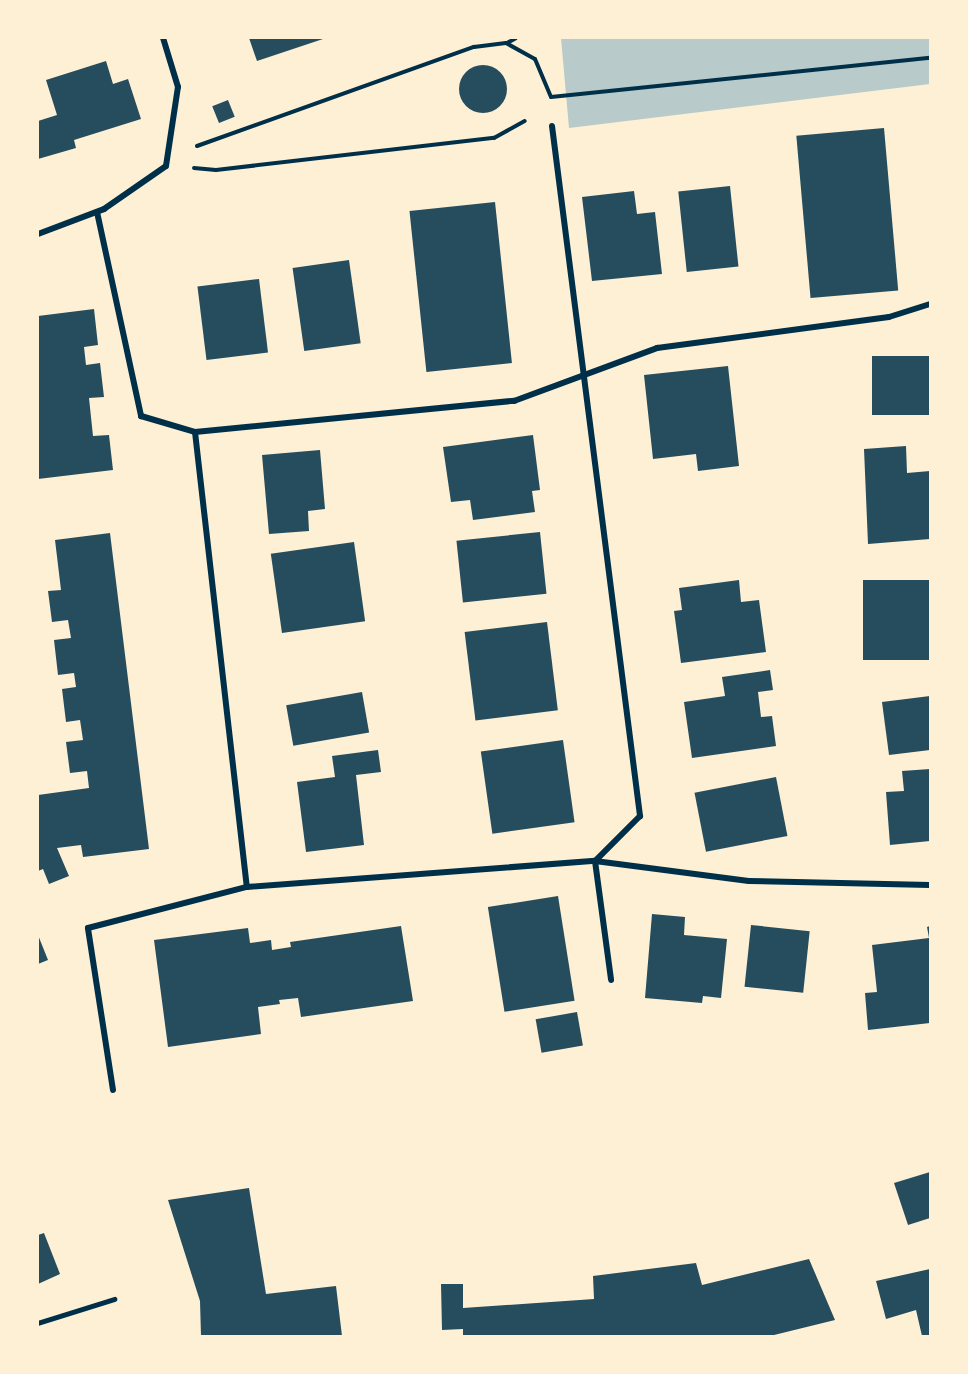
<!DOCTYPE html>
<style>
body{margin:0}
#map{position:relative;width:968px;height:1374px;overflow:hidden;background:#fdf0d5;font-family:Commissioner,sans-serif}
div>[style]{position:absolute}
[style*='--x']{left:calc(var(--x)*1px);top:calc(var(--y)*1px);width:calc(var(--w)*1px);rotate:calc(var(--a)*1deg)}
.green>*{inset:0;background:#b9caca}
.building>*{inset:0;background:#264d5e;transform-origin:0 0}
.round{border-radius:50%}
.path>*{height:4px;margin:-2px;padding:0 2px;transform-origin:2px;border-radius:2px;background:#003049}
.service>*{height:4.5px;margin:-2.25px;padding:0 2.25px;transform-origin:2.25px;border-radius:2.25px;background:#003049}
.minor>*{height:6px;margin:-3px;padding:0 3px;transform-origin:3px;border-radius:3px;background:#003049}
span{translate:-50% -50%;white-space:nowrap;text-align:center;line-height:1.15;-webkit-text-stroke:6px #fdf0d5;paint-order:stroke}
.frame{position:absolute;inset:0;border:39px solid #fdf0d5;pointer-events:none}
</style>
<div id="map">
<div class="green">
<i style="clip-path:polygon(561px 38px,930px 38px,930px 84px,569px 128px)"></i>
</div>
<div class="building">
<i style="clip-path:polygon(249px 38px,323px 38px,323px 39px,257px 61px)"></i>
<i style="clip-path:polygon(106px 61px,113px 84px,128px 79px,141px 119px,74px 140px,76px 148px,38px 159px,38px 121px,57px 115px,46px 80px)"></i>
<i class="round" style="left:459px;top:65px;width:48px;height:48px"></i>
<i style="left:228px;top:100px;width:18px;height:17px;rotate:68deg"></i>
<i style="left:884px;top:128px;width:163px;height:88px;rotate:85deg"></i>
<i style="left:730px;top:186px;width:81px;height:52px;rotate:84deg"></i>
<i style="clip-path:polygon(634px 191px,637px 214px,655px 212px,662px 274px,592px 281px,582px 197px)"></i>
<i style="left:495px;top:202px;width:162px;height:86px;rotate:84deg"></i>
<i style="left:349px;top:260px;width:84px;height:57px;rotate:82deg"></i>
<i style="left:259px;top:279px;width:74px;height:62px;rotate:83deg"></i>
<i style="clip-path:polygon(94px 309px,98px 345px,84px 347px,86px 365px,100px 363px,104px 397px,89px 398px,93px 436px,109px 435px,113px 470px,38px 479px,38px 316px)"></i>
<i style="left:930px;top:356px;width:59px;height:58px;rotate:90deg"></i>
<i style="clip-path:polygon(728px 366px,739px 466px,698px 471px,696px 454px,653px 459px,644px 375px)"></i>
<i style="clip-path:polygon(533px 435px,540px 490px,532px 491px,535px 512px,473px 520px,470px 500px,451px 502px,443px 447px)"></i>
<i style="clip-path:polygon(906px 446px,907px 473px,930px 471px,930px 539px,868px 544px,864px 449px)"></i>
<i style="clip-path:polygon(320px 450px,325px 509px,308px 511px,309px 531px,269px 534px,262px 455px)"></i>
<i style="left:540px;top:532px;width:62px;height:84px;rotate:84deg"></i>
<i style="clip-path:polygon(110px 533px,149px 849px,83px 857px,81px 845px,57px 848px,69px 876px,49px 884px,43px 869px,38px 871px,38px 795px,89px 788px,87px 771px,70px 773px,66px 742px,83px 740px,80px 720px,66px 722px,62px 689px,76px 687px,74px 673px,58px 675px,54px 640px,71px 638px,68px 620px,52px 622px,48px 591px,61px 590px,55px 540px)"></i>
<i style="left:354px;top:542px;width:80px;height:84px;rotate:82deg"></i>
<i style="clip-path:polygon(739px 580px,741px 602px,759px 600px,766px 652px,681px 663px,674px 611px,682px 610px,679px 588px)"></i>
<i style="left:930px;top:580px;width:80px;height:67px;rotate:90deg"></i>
<i style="left:547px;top:622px;width:89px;height:83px;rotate:83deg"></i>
<i style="clip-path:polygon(770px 670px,773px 690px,758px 692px,761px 717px,772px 716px,776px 746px,692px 758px,684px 702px,725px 696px,722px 677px)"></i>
<i style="left:362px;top:692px;width:41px;height:77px;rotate:80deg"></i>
<i style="clip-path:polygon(930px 696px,930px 750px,889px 755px,882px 702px)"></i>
<i style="left:563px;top:740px;width:83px;height:83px;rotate:82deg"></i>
<i style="clip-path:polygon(378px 750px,381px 772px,356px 775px,364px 845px,306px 852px,297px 782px,335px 777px,332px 756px)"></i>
<i style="clip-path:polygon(930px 769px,930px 841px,890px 845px,886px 792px,904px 791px,902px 771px)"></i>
<i style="left:776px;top:777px;width:60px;height:83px;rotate:79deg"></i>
<i style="left:558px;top:896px;width:106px;height:71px;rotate:81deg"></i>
<i style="clip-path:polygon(652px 914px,685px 917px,684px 935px,727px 939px,721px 998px,703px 996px,702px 1003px,645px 998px)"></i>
<i style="left:751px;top:925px;width:59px;height:62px;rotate:6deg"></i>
<i style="clip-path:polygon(401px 926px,413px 1001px,301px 1017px,298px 998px,279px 1000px,280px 1004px,258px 1007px,261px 1034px,168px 1047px,154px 940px,248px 928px,250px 943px,271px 940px,272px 950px,291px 947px,290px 942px)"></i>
<i style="clip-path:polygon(930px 926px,930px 1023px,868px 1030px,865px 993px,877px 992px,872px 945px,929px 938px,927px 927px)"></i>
<i style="clip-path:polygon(38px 935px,48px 960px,38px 964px)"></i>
<i style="left:577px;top:1012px;width:34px;height:42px;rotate:80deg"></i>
<i style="clip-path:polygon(930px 1172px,930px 1218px,908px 1225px,894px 1183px)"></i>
<i style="clip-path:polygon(249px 1188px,266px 1294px,336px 1286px,342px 1336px,201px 1336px,200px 1301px,168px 1200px)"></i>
<i style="clip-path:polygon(44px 1233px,60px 1274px,38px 1284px,38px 1235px)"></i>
<i style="clip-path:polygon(809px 1259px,835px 1320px,770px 1336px,463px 1336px,463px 1329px,442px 1330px,441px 1284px,463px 1284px,463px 1308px,594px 1299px,593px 1276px,696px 1263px,702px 1285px)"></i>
<i style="clip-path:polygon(930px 1269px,930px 1336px,922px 1336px,916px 1310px,886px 1319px,876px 1281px)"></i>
</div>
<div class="path">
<i style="--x:507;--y:43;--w:10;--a:-29"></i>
<i style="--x:197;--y:146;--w:294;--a:-19.7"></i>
<i style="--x:474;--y:47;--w:32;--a:-7"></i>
<i style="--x:506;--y:43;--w:33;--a:29"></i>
<i style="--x:535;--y:59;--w:41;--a:67.2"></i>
<i style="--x:551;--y:97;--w:381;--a:-5.9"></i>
<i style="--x:194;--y:168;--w:22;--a:5"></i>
<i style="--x:216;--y:170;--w:280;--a:-6.6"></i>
<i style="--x:494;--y:138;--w:35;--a:-29"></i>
</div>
<div class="service">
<i style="--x:38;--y:1323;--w:80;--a:-17.5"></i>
</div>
<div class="minor">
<i style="--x:552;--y:126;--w:696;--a:82.73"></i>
<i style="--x:640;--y:816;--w:64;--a:135"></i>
<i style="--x:595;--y:861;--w:120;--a:82.3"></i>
<i style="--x:97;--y:212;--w:209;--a:77.8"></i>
<i style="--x:141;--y:416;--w:56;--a:16.5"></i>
<i style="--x:195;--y:432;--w:458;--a:83.5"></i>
<i style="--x:38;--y:234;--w:71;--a:-20.7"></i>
<i style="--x:104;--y:209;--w:75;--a:-34.7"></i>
<i style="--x:166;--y:166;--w:80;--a:-81.4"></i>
<i style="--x:178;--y:87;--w:51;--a:-107"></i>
<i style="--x:195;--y:432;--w:321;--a:-5.6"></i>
<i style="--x:514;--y:401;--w:153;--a:-20.3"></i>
<i style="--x:657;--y:348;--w:234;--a:-7.6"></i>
<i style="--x:889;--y:317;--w:43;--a:-17.6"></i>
<i style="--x:113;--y:1090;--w:164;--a:-98.8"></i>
<i style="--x:88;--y:928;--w:164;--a:-14.5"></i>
<i style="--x:247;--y:887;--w:349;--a:-4.3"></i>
<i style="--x:595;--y:861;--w:155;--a:7.4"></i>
<i style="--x:749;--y:881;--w:181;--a:1.3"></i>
</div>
<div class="frame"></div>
</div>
